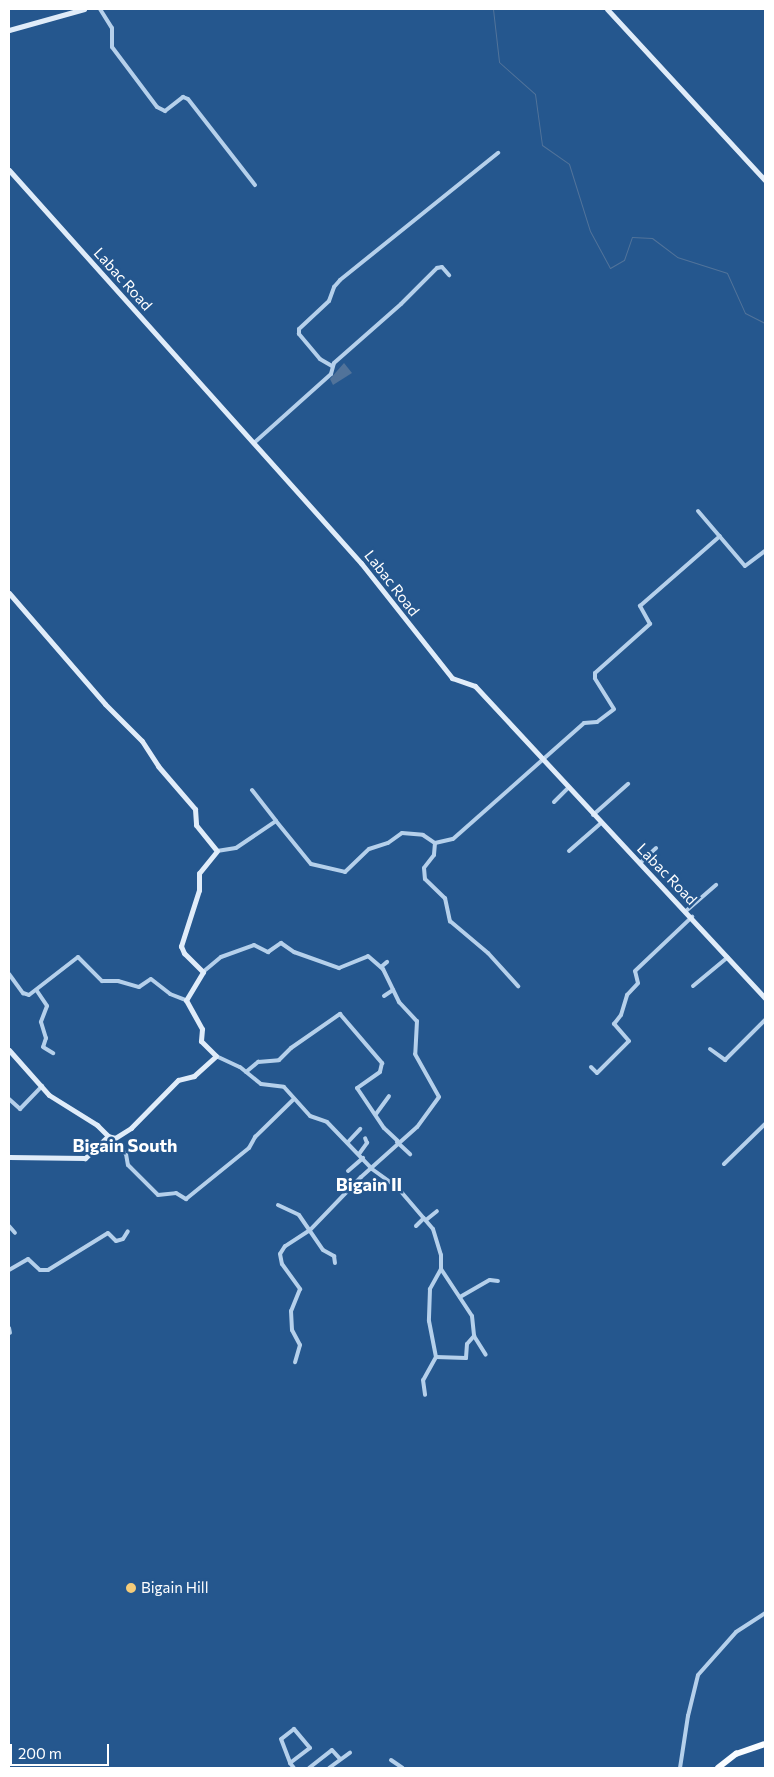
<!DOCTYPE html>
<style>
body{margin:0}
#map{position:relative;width:774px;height:1777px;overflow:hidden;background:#25578e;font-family:Commissioner,sans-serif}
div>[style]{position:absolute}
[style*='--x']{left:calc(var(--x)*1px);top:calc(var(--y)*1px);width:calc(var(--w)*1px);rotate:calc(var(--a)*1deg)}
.water>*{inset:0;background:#51739a}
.stream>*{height:1px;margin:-0.5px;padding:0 0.5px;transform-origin:0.5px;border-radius:0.5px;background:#51739a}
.street>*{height:4px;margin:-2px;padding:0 2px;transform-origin:2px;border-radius:2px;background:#b5d0eb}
.secondary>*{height:5px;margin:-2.5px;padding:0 2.5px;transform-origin:2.5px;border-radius:2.5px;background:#e0ecf9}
.primary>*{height:5.5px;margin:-2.75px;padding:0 2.75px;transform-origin:2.75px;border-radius:2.75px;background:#f9fcff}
.dots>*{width:14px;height:14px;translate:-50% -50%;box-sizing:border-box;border:2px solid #25578e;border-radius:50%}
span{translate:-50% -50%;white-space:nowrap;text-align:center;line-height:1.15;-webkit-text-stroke:5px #25578e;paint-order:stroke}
.street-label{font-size:15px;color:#fff}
.poi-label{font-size:15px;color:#fff}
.left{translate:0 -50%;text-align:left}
.quarter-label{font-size:18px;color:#fff;font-weight:700}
.frame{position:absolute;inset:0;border:10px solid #fff;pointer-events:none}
.scale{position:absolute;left:10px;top:1744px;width:99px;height:22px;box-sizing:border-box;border:2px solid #fff;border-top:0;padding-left:6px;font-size:15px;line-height:18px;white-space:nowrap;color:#fff;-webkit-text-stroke:4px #25578e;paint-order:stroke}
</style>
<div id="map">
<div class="water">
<i style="clip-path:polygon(344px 363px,352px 373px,333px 385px,330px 379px)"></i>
</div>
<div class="stream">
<i style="--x:493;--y:9;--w:53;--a:83.5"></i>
<i style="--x:499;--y:62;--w:48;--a:41.6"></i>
<i style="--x:535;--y:94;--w:51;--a:82.2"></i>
<i style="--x:542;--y:145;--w:33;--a:35"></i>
<i style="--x:569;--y:164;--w:70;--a:72.6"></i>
<i style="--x:590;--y:231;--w:42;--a:61.6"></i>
<i style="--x:610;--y:268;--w:16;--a:-30"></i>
<i style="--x:624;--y:260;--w:24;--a:-71"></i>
<i style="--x:632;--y:237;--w:20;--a:3"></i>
<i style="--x:652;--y:238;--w:31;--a:37"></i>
<i style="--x:677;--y:257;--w:52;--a:17.7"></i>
<i style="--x:727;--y:273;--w:44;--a:65.8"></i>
<i style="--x:745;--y:313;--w:22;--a:27"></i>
</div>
<div class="street">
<i style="--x:100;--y:9;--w:22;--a:58"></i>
<i style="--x:112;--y:28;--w:19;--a:90"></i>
<i style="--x:112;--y:47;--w:75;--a:53.1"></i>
<i style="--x:157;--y:107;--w:9;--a:27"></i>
<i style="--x:165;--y:111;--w:23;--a:-38"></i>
<i style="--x:183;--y:97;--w:5;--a:22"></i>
<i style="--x:188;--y:99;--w:109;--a:52.1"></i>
<i style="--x:332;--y:366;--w:14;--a:-150"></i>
<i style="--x:320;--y:359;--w:33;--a:-130"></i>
<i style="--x:299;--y:334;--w:5;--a:-90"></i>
<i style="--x:299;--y:329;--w:41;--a:-43"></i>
<i style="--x:329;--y:301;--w:15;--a:-70"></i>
<i style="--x:334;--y:287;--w:9;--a:-49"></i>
<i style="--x:340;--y:280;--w:203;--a:-38.8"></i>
<i style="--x:255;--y:442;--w:102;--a:-41.8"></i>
<i style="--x:331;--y:374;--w:11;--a:-75"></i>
<i style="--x:334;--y:363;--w:89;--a:-41.4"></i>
<i style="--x:401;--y:304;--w:51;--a:-45"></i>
<i style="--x:437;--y:268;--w:5;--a:-11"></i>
<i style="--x:442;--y:267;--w:11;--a:49"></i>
<i style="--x:698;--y:511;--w:72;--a:49.5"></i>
<i style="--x:745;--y:566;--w:25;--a:-37"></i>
<i style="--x:252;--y:790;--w:39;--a:52"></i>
<i style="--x:554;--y:802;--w:20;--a:-45"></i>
<i style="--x:593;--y:815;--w:47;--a:-41.5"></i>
<i style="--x:435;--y:843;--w:12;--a:95"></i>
<i style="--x:434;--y:855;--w:16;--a:128"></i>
<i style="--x:424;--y:868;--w:11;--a:85"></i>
<i style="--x:425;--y:879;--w:28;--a:44"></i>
<i style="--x:445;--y:898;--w:24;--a:78"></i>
<i style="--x:450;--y:921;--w:50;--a:40.1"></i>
<i style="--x:488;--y:953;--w:45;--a:47.7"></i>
<i style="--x:217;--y:851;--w:19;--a:-9"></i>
<i style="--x:236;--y:848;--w:48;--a:-34"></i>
<i style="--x:276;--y:821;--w:55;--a:50.9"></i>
<i style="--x:311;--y:864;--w:35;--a:13"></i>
<i style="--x:345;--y:872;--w:33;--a:-44"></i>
<i style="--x:369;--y:849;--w:20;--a:-18"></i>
<i style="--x:388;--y:843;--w:17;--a:-36"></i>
<i style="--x:402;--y:833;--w:21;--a:5"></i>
<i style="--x:423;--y:835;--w:14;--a:34"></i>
<i style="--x:435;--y:843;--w:18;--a:-13"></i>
<i style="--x:453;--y:839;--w:175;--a:-41.5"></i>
<i style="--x:584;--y:723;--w:13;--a:-4"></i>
<i style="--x:597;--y:722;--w:21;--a:-37"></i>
<i style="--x:614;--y:709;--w:36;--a:-122"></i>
<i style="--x:595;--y:678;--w:5;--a:-90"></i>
<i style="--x:595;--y:673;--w:74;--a:-41.7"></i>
<i style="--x:650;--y:624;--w:21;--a:-119"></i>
<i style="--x:640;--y:606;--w:106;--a:-41.2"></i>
<i style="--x:569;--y:851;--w:43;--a:-41.2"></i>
<i style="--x:640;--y:863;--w:22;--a:-43"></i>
<i style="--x:686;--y:911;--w:40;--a:-41"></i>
<i style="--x:381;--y:967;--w:8;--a:-40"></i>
<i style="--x:203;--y:972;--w:23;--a:-40"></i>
<i style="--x:221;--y:957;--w:35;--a:-20"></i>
<i style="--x:254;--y:945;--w:16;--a:27"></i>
<i style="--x:268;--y:952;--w:16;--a:-35"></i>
<i style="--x:281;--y:943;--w:16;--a:35"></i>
<i style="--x:294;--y:952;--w:48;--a:19.6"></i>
<i style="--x:339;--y:968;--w:31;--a:-22"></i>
<i style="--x:368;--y:956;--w:20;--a:41"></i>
<i style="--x:383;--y:969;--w:37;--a:64"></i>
<i style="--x:399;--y:1002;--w:26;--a:47"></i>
<i style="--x:417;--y:1021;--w:33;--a:93"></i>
<i style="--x:415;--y:1054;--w:49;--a:60.8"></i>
<i style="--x:439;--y:1097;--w:37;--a:126"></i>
<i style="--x:417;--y:1127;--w:75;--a:138.2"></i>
<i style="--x:361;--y:1177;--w:74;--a:133.9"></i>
<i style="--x:310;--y:1230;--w:30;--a:147"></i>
<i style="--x:285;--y:1246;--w:9;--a:122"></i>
<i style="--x:280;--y:1254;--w:10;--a:79"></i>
<i style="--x:282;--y:1264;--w:31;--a:54"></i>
<i style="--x:300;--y:1289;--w:24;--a:112"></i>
<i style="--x:291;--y:1311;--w:19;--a:87"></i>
<i style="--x:292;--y:1330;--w:17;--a:62"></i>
<i style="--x:300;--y:1345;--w:18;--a:106"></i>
<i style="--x:9;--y:974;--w:24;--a:54"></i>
<i style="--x:23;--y:993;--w:6;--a:18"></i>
<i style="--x:29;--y:995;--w:62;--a:-37.8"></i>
<i style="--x:78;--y:957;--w:34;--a:45"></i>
<i style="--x:102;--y:981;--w:16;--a:0"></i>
<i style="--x:118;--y:981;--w:22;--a:16"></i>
<i style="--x:139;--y:987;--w:14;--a:-34"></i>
<i style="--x:151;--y:979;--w:24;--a:38"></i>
<i style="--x:170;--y:994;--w:17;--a:21"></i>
<i style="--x:693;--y:986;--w:45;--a:-39.6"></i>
<i style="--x:37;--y:991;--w:18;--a:56"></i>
<i style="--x:47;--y:1006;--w:17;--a:111"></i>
<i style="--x:41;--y:1022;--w:17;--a:73"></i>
<i style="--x:46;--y:1038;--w:9;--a:108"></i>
<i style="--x:43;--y:1047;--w:12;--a:31"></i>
<i style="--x:384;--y:996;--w:11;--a:-34"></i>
<i style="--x:710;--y:1049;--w:19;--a:36"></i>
<i style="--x:725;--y:1060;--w:57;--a:-45"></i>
<i style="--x:216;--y:1056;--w:26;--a:25"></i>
<i style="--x:240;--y:1067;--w:27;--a:39"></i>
<i style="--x:261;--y:1084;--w:23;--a:7"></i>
<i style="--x:284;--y:1087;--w:39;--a:48"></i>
<i style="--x:310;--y:1116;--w:18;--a:19"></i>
<i style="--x:327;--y:1122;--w:65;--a:46.2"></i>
<i style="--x:372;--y:1169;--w:31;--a:36"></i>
<i style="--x:397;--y:1187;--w:55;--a:49.4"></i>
<i style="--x:433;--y:1229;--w:27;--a:73"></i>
<i style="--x:441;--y:1255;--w:14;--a:90"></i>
<i style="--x:441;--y:1269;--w:23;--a:119"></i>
<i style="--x:430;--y:1289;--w:32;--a:92"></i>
<i style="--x:429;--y:1321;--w:37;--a:79"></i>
<i style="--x:436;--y:1357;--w:26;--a:119"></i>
<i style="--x:423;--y:1380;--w:15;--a:82"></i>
<i style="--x:591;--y:1067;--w:8;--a:45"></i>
<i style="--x:597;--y:1073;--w:45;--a:-45"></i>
<i style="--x:629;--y:1041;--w:23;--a:-131"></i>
<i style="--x:614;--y:1024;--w:11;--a:-52"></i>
<i style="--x:621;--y:1015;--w:21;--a:-73"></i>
<i style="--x:627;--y:995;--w:16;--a:-47"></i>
<i style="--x:638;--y:983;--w:12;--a:-104"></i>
<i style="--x:635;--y:971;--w:79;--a:-43.5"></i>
<i style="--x:246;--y:1072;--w:16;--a:-40"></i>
<i style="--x:258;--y:1062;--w:21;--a:-5"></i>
<i style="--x:279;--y:1060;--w:17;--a:-45"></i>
<i style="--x:291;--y:1048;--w:60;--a:-34.8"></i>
<i style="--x:340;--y:1014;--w:65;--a:49.4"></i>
<i style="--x:382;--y:1063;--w:9;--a:103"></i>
<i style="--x:380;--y:1072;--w:28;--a:145"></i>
<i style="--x:357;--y:1088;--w:48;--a:56"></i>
<i style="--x:384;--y:1128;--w:19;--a:43"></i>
<i style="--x:9;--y:1099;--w:15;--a:42"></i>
<i style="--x:20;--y:1109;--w:32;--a:-46"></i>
<i style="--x:376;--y:1114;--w:22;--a:-54"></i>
<i style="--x:111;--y:1138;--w:22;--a:47"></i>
<i style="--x:126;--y:1154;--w:11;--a:80"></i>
<i style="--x:128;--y:1165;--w:42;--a:45"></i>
<i style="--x:158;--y:1195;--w:18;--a:-6"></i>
<i style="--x:176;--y:1193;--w:12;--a:31"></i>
<i style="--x:186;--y:1199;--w:81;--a:-39"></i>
<i style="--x:249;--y:1148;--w:13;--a:-61"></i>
<i style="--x:255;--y:1137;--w:54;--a:-44.3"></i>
<i style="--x:348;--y:1142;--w:18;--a:-47"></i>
<i style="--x:397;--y:1142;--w:18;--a:43"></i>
<i style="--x:359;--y:1154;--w:14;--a:-54"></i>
<i style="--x:367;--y:1143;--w:5;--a:-112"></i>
<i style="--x:724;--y:1164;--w:57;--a:-44.3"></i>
<i style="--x:348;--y:1171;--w:20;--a:-41"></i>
<i style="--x:278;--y:1205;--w:23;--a:25"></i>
<i style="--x:299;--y:1215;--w:42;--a:55.6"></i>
<i style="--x:323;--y:1250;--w:13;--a:29"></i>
<i style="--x:334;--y:1256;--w:7;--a:82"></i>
<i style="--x:426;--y:1220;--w:14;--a:-39"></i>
<i style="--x:9;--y:1226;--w:9;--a:49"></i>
<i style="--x:416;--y:1226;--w:11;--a:-45"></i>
<i style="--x:441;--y:1269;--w:56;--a:56.6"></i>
<i style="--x:472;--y:1316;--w:20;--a:84"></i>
<i style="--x:474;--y:1336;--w:22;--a:58"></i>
<i style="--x:9;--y:1270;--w:22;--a:-30"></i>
<i style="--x:28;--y:1259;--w:16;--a:43"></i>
<i style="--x:40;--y:1270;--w:8;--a:0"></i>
<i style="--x:48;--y:1270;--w:70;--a:-31.7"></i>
<i style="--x:108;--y:1233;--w:11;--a:45"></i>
<i style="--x:116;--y:1241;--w:7;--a:-16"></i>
<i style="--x:123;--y:1239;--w:9;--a:-58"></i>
<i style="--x:460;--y:1297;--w:34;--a:-30"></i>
<i style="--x:490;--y:1280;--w:8;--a:7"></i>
<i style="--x:9;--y:1328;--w:5;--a:79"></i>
<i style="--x:436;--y:1357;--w:30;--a:2"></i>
<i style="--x:466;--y:1358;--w:14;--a:-86"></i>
<i style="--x:467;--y:1344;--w:11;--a:-49"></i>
<i style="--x:391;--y:1760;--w:14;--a:34"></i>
<i style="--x:290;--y:1763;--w:25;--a:-37"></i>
<i style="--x:310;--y:1748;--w:25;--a:-130"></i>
<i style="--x:294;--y:1729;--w:16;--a:142"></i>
<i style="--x:281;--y:1739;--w:26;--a:69"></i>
<i style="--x:290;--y:1763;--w:6;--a:51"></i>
<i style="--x:309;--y:1768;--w:29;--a:-38"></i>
<i style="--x:332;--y:1750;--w:12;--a:48"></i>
<i style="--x:329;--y:1768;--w:26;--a:-36"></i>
<i style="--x:680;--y:1768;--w:53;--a:-81.3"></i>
<i style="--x:688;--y:1716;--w:42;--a:-76.3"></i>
<i style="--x:698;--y:1675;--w:57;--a:-48.5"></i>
<i style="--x:736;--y:1632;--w:35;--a:-33"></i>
</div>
<div class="secondary">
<i style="--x:607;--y:9;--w:233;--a:47.3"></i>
<i style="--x:9;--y:30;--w:78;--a:-15.6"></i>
<i style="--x:9;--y:170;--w:528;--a:48.15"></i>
<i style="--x:361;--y:563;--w:147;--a:51.6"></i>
<i style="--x:452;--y:678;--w:24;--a:19"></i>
<i style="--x:475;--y:686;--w:426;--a:47.1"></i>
<i style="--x:9;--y:593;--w:147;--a:49.1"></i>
<i style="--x:105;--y:704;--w:52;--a:45"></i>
<i style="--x:142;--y:741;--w:30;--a:57"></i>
<i style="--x:158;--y:766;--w:57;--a:49.3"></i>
<i style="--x:195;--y:809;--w:16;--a:86"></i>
<i style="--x:196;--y:825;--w:33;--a:51"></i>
<i style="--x:217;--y:851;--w:28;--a:129"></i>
<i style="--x:199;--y:873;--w:17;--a:90"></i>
<i style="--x:199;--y:890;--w:59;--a:107.8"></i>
<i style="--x:181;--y:946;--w:8;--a:67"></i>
<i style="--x:184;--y:953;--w:27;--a:45"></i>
<i style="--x:203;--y:972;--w:33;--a:121"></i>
<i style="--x:186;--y:1000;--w:33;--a:61"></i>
<i style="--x:202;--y:1029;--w:12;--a:95"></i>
<i style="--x:201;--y:1041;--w:21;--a:45"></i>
<i style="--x:216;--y:1056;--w:30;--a:138"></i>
<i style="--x:194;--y:1076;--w:16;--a:166"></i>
<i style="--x:178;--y:1080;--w:67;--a:134.4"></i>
<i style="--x:131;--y:1128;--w:19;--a:148"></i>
<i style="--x:115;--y:1138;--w:7;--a:-164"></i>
<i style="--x:108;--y:1136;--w:32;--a:136"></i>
<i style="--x:85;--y:1158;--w:76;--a:-179.2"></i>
<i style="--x:9;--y:1050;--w:60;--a:48.4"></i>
<i style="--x:49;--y:1095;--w:57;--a:32"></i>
<i style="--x:97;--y:1125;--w:16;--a:45"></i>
</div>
<div class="primary">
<i style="--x:718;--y:1768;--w:23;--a:-38"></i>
<i style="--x:736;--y:1754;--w:31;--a:-19"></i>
</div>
<div class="dots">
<i style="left:131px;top:1588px;background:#f5cc79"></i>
</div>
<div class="street-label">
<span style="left:123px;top:279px;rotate:48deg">Labac Road</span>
<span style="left:392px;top:583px;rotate:52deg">Labac Road</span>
<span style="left:667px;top:874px;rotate:46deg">Labac Road</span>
</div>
<div class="poi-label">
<span class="left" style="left:141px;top:1588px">Bigain Hill</span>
</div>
<div class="quarter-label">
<span style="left:125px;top:1145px">Bigain South</span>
<span style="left:369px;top:1184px">Bigain II</span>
</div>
<div class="frame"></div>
<div class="scale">200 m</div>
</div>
